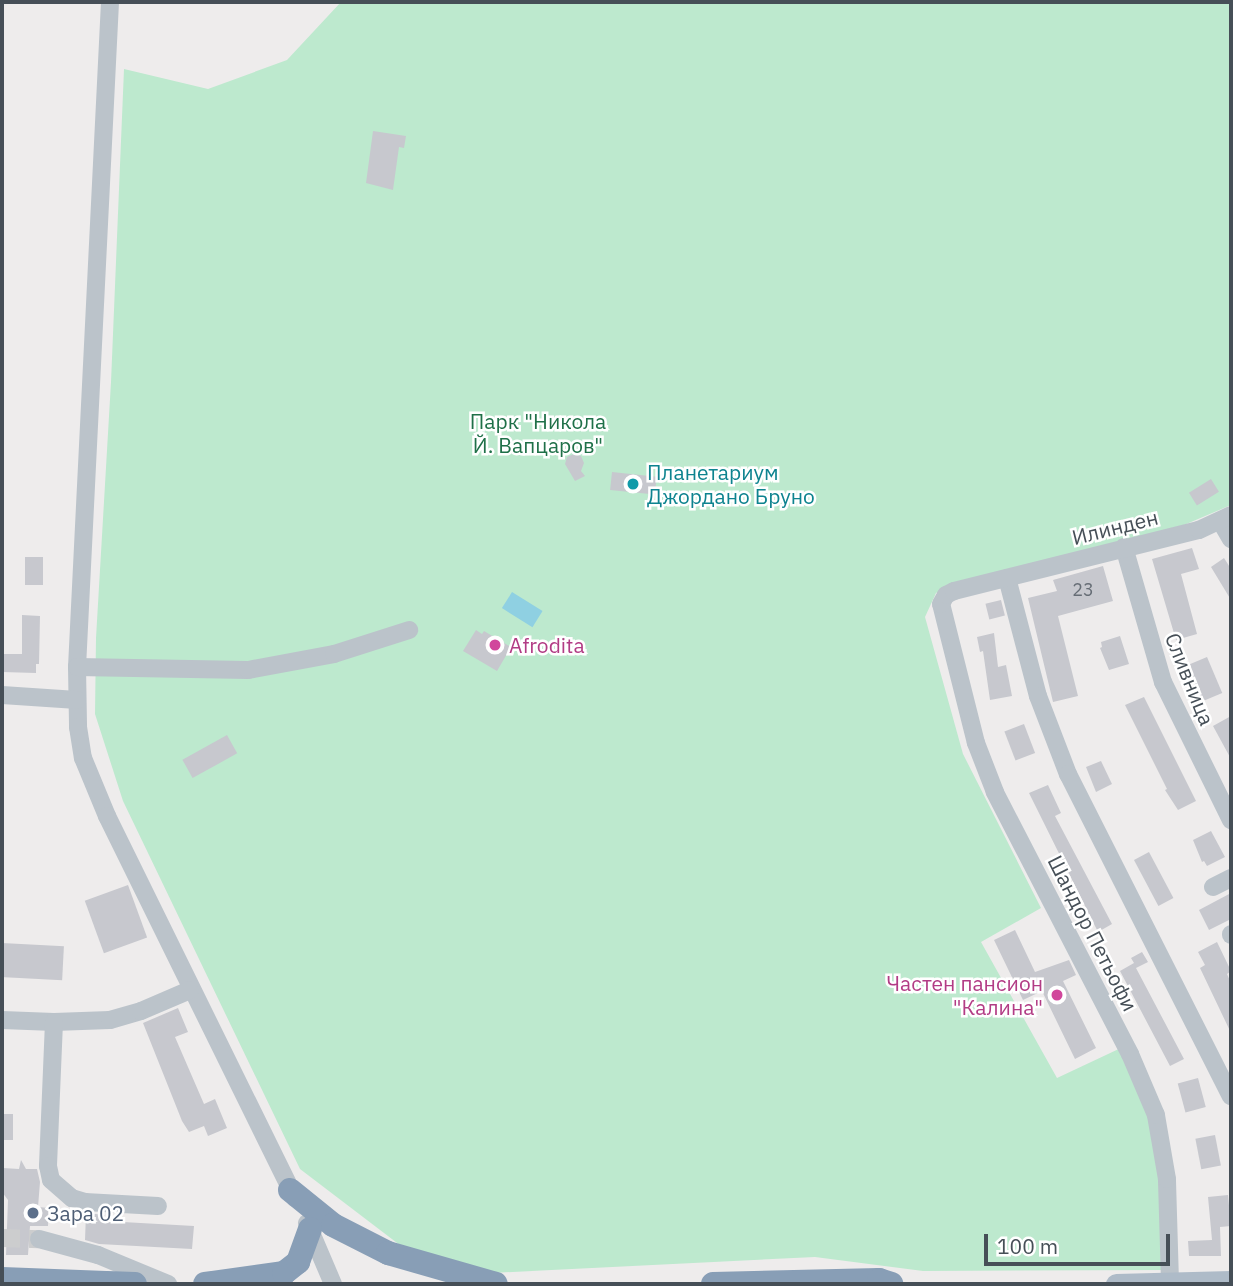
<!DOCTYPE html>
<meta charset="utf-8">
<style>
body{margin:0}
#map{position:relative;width:1233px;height:1286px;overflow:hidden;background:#eeecec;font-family:"IBM Plex Sans",sans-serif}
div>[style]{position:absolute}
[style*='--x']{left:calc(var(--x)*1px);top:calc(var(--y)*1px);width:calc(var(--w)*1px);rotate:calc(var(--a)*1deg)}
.green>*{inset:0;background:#bde9ce}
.water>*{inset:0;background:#8fd0e2;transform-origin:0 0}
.building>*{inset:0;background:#c7c8ce;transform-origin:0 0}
.minor-tunnel>*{height:18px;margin-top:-9px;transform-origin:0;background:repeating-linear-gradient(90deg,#cccdce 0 18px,transparent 0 27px)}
.minor>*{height:18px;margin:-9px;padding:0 9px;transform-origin:9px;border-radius:9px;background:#bbc3ca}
.major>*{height:21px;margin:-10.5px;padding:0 10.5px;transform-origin:10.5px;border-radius:10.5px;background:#aebbc8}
.highway>*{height:24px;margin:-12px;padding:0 12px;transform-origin:12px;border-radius:12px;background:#889eb6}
.dots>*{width:19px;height:19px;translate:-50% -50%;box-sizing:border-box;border:4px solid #fff;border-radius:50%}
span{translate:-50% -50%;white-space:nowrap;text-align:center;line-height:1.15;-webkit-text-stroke:5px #fff;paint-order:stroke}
.number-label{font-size:18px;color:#666d75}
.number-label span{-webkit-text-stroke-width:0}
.park-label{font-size:21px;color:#1f7048}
.culture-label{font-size:21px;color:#0d838f}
.left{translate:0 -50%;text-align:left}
.street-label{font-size:21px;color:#464f57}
.hotel-label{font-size:21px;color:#b23c85}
.right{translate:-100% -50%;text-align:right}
.service-label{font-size:21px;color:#4e5e75}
.frame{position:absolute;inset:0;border:4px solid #464f57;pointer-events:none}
.scale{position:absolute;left:984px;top:1234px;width:186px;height:32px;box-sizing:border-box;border:4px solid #464f57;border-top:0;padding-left:9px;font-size:21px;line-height:24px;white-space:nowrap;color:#464f57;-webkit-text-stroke:5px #fff;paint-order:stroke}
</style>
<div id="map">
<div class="green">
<i style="clip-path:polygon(341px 2px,1231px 2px,1231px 505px,1184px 525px,955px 583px,936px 593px,925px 617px,963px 754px,1041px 908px,981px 942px,1057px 1078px,1123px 1047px,1156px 1127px,1168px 1270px,923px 1271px,815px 1257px,491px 1273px,405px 1249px,300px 1169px,123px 801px,95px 714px,96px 638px,111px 382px,124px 69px,208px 89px,287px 60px)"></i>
</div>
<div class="water">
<i style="left:512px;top:592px;width:36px;height:19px;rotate:32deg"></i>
</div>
<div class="building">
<i style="clip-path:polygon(373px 131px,406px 136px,404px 148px,399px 147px,393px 190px,366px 183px)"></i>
<i style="clip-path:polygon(574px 454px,581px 456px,584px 463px,581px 471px,585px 476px,575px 481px,565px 464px,567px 457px)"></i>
<i style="left:612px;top:472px;width:45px;height:18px;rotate:6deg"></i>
<i style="left:1211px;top:479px;width:15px;height:26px;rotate:58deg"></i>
<i style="clip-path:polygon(1192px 548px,1199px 569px,1181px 574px,1197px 634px,1176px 640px,1152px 559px)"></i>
<i style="left:25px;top:557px;width:18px;height:28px"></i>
<i style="clip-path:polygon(1224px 558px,1231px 569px,1231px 600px,1211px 567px)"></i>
<i style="clip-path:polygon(1103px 566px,1113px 601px,1058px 616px,1078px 696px,1053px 702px,1028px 598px,1057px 591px,1053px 580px)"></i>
<i style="left:1001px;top:600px;width:16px;height:16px;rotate:76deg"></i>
<i style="clip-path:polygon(22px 615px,40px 616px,39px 664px,36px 664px,36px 673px,2px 672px,2px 654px,22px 654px)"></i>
<i style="clip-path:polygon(476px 630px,482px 634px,484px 631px,511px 647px,497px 671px,463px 651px)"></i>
<i style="clip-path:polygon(994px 633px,998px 667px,1006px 665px,1012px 696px,990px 700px,983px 651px,980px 652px,977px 637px)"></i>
<i style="clip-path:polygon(1120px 636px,1129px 664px,1109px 670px,1100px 648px,1102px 647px,1101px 642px)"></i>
<i style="left:1207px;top:657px;width:39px;height:22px;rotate:67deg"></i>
<i style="clip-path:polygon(1144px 697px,1196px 801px,1178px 810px,1165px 790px,1167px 789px,1125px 705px)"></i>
<i style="clip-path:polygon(1231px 716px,1231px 759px,1213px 726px)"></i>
<i style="left:1024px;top:724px;width:31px;height:21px;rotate:69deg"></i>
<i style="left:227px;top:735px;width:21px;height:51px;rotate:61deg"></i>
<i style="clip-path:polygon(1101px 761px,1112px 784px,1096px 792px,1086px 767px)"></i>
<i style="clip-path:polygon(1048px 785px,1061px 813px,1055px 816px,1112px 924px,1098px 932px,1029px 793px)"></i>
<i style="clip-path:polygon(1211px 831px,1225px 857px,1207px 866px,1204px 861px,1202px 862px,1193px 840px)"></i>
<i style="left:1149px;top:852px;width:52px;height:17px;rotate:62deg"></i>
<i style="left:128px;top:885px;width:56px;height:46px;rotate:70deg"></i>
<i style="clip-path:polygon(1231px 893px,1231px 919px,1209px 930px,1199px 910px)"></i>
<i style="clip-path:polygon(1015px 930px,1035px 972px,1069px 960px,1076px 975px,1063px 981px,1096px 1048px,1075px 1059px,1042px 991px,1023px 1000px,994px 940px)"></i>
<i style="clip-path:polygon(1217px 942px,1231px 971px,1227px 974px,1231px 983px,1231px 1033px,1200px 968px,1205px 965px,1198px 952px)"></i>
<i style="left:2px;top:943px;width:62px;height:34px;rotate:3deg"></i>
<i style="clip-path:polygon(1142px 952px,1148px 962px,1136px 968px,1184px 1059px,1170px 1066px,1120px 971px,1134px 963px,1131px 958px)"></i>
<i style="clip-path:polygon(178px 1008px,188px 1032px,175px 1037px,204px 1104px,215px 1099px,227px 1128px,208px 1136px,204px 1126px,189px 1132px,182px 1121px,143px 1023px)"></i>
<i style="left:1198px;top:1078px;width:30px;height:21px;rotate:75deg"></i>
<i style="left:2px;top:1114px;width:11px;height:26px"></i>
<i style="left:1215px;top:1135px;width:31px;height:20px;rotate:79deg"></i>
<i style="clip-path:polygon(21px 1160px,26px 1169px,37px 1169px,40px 1182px,38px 1207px,49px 1208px,48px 1226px,30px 1226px,28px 1255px,6px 1255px,8px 1200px,2px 1192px,3px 1168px,19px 1169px)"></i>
<i style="clip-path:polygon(1228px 1195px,1231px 1226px,1220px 1227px,1221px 1256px,1189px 1256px,1188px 1241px,1212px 1240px,1208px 1197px)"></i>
<i style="clip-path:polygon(86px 1213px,105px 1215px,105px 1221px,194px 1226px,192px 1249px,99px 1244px,85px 1240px)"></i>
</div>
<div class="minor-tunnel">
<i style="--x:2;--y:1238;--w:37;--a:2"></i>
</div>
<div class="minor">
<i style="--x:110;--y:2;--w:666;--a:92.84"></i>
<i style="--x:77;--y:667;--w:60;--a:89"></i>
<i style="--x:78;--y:727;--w:31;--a:81"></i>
<i style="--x:83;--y:758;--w:63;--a:67.5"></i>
<i style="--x:107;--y:816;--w:426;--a:63.8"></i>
<i style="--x:1221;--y:522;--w:20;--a:60"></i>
<i style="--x:1124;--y:547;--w:141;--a:73.9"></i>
<i style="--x:1163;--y:682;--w:154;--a:63.8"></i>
<i style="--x:1007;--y:578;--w:122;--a:75.3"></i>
<i style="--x:1038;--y:696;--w:84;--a:69"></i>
<i style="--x:1068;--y:774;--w:361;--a:63.2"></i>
<i style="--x:77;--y:667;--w:171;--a:1"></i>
<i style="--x:248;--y:670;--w:87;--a:-10.5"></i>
<i style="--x:334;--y:654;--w:79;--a:-17.7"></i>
<i style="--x:2;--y:695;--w:75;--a:3.8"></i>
<i style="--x:1213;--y:887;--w:20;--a:-27"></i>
<i style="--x:1231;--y:934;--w:1;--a:90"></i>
<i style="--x:2;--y:1020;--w:52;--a:2.2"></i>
<i style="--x:54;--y:1022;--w:56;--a:-2"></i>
<i style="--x:110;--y:1020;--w:32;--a:-16"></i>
<i style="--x:141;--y:1011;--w:53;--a:-23.2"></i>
<i style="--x:54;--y:1022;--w:144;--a:92.4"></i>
<i style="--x:48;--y:1166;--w:14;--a:78"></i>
<i style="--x:51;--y:1180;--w:28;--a:41"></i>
<i style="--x:72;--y:1198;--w:14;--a:17"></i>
<i style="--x:85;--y:1202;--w:73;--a:3.1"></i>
<i style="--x:307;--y:1223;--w:66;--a:66.9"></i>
<i style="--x:39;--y:1239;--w:61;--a:15.2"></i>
<i style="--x:98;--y:1255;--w:76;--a:22.5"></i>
<i style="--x:1170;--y:1282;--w:103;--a:-91.7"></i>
<i style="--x:1167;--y:1179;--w:65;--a:-99.8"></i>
<i style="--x:1156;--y:1115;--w:66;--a:-113.1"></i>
<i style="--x:1130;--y:1054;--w:295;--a:-117.3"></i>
<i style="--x:995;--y:792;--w:53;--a:-111.2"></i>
<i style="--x:976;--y:743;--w:143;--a:-104.1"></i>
<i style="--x:941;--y:604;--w:10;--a:-61"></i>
<i style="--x:946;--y:595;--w:9;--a:-27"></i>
<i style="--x:954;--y:591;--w:252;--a:-14"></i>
<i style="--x:1199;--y:530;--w:35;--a:-25"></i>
</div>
<div class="major">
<i style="--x:1116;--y:1284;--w:115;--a:-1.5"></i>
</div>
<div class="highway">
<i style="--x:290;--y:1190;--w:55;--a:39.1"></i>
<i style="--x:333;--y:1225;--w:62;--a:27"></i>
<i style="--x:388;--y:1253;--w:112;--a:16"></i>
<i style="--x:2;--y:1279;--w:133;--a:2.2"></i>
<i style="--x:205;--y:1284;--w:80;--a:-7.9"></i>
<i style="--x:284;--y:1273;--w:18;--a:-38"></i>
<i style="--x:298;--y:1262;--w:35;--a:-70"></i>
<i style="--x:713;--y:1284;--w:166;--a:-1.4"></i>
<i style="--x:879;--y:1280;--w:13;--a:18"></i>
</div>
<div class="dots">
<i style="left:633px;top:484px;background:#0f9aa8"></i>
<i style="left:495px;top:645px;background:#d1479c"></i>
<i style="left:1057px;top:995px;background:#d1479c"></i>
<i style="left:33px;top:1213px;background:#5c6f8a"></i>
</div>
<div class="number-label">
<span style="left:1083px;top:590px">23</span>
</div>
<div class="park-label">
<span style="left:538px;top:433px">Парк "Никола<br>Й. Вапцаров"</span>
</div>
<div class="culture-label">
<span class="left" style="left:647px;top:484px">Планетариум<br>Джордано Бруно</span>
</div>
<div class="street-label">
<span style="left:1115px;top:527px;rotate:-14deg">Илинден</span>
<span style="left:1190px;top:679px;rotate:68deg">Сливница</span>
<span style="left:1093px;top:933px;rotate:63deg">Шандор Петьофи</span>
</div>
<div class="hotel-label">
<span class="left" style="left:509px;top:645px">Afrodita</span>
<span class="right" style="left:1043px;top:995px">Частен пансион<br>"Калина"</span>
</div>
<div class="service-label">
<span class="left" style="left:47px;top:1213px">Зара 02</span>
</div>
<div class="frame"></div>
<div class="scale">100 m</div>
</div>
